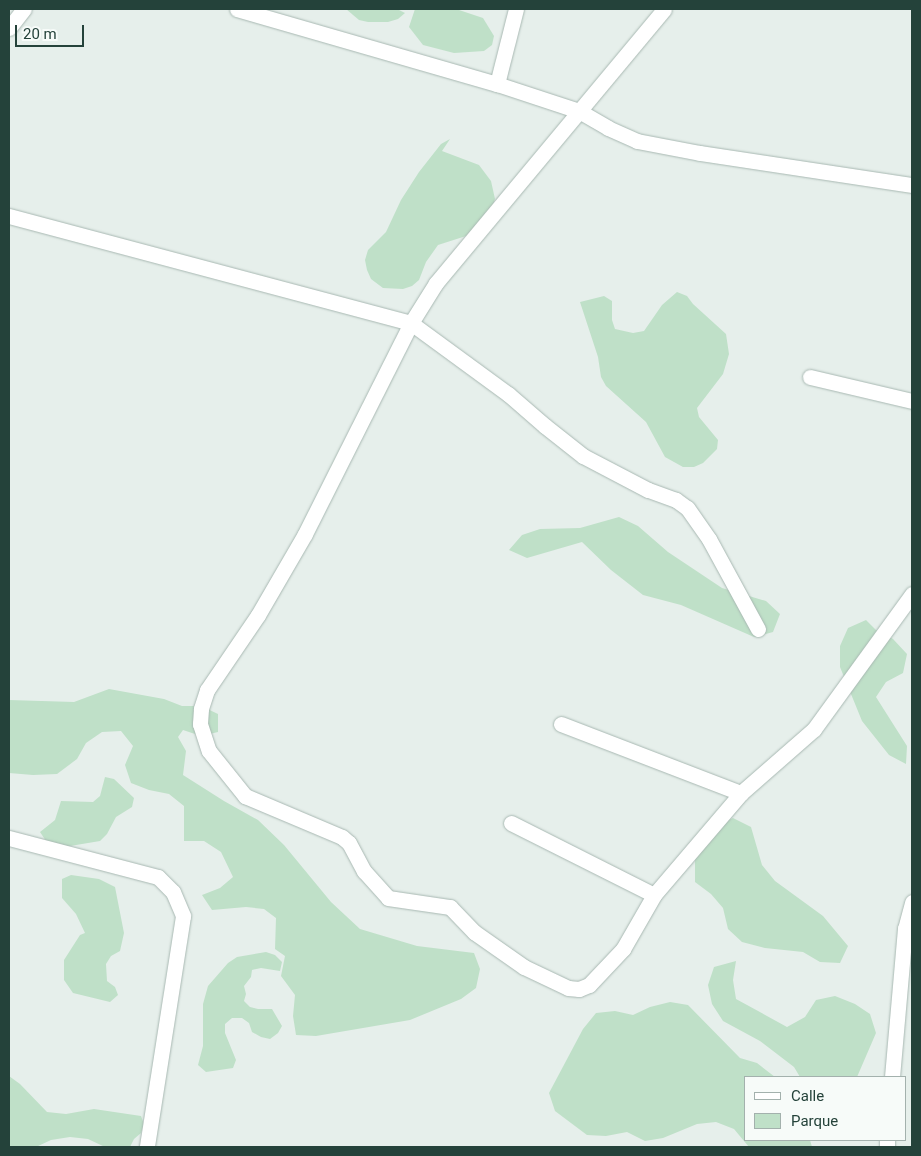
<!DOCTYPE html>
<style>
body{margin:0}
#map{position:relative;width:921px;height:1156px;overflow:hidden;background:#e6efeb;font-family:Roboto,sans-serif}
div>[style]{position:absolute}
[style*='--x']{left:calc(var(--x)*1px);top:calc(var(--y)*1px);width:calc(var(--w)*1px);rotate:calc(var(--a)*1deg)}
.green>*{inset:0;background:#bfe0c8}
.roads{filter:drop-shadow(0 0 1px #a8b8b2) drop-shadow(0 0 1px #a8b8b2)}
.minor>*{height:15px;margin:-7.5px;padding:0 7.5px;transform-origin:7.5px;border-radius:7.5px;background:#fff}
span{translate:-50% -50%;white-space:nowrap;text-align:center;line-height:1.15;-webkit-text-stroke:4px #f7fbf9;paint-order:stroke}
.frame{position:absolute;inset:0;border:10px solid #24423a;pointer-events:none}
.legend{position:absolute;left:744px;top:1076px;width:162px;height:65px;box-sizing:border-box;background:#f7fbf9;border:1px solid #a3b1ad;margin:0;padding:6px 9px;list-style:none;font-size:15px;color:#24423a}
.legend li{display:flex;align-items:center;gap:10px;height:25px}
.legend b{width:25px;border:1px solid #a3b1ad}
.scale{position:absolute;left:15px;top:25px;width:69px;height:22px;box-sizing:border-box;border:2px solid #24423a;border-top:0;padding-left:6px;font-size:15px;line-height:18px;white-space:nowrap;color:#24423a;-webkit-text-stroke:4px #f7fbf9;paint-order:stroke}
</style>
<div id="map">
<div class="green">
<i style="clip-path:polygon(346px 9px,397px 9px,405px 13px,398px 19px,388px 22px,368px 22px,359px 20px)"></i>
<i style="clip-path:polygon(415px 9px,456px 9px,483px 18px,494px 36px,492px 45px,484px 51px,454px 53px,423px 45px,409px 27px)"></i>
<i style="clip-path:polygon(450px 139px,442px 151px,479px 165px,491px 181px,495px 199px,489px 216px,466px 236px,438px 245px,426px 262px,419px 280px,412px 286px,403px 289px,383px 288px,371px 279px,367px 270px,365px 260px,368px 250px,386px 232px,401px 200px,419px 172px,441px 144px)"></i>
<i style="clip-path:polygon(677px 292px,687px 296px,693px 304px,726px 334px,729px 354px,723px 374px,697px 408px,699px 417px,718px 440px,717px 449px,703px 463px,694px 467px,683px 467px,665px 457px,646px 422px,606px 386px,601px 377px,598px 357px,580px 302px,604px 296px,612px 301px,612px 320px,615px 329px,633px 333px,644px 331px,662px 305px)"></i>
<i style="clip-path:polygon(619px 517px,638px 526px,668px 552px,722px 588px,766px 601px,780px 614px,773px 632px,754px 637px,681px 605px,643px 595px,611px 570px,582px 542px,527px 558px,509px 550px,522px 535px,540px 529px,580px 528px)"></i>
<i style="clip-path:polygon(866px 620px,876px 630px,893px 639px,907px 654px,903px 673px,886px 682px,876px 697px,907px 746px,906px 764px,889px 755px,862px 721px,840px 667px,840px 646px,848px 628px)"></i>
<i style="clip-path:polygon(109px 689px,164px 699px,182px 706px,201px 706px,218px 714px,218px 732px,201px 736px,183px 730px,178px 737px,186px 751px,183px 775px,224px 801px,258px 820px,284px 845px,331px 902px,360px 929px,417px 946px,474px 953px,480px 969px,476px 988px,461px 999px,410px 1020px,316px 1036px,296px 1035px,293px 1016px,295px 995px,281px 976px,285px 956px,275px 949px,276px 918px,264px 909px,246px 907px,212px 910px,202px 895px,220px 888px,233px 877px,221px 852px,204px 841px,184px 841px,184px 806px,169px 794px,149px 790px,131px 783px,125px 765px,133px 746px,121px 731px,102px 732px,86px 743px,77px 759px,57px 774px,33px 775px,9px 773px,9px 700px,74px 702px)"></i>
<i style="clip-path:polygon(105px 777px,114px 779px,134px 798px,132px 807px,116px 817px,107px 834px,100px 841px,64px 847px,46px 841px,40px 832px,55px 820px,61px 801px,93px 802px,100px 796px)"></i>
<i style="clip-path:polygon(733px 818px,751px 827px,762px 865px,775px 881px,823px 916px,848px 946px,840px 963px,820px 962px,803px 952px,765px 948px,742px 942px,728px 929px,723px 908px,711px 894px,695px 882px,695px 858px,716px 826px)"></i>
<i style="clip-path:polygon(71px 875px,99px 879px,115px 887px,124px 933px,120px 951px,111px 956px,106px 964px,107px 981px,115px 987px,118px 995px,110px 1002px,73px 993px,64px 980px,64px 960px,80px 935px,85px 933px,76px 914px,62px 898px,62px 879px)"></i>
<i style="clip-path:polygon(266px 952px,275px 955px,282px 962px,280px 971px,261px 968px,252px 970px,251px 977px,244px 986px,246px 994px,244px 1001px,250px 1007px,258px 1009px,272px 1009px,282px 1026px,278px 1033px,270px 1039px,261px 1037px,252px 1032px,249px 1023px,242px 1018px,232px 1018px,225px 1024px,225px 1033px,236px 1060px,233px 1068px,206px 1072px,198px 1065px,203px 1046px,203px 1004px,208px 986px,228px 963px,237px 957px)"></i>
<i style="clip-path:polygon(736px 961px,733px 980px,736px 999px,787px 1027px,805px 1017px,816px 1000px,835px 996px,855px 1004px,870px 1014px,876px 1033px,857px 1077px,800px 1077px,794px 1067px,760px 1041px,723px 1021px,712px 1004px,708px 985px,714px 967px)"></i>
<i style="clip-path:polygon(670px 1002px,688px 1005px,740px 1058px,757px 1063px,775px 1077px,745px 1077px,745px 1140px,810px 1140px,812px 1147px,749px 1147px,734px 1129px,716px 1122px,697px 1124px,663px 1138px,645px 1141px,627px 1132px,606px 1136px,587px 1135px,555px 1111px,549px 1093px,583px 1029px,596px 1013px,615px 1011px,633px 1015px,650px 1007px)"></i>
<i style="clip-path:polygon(9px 1076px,20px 1084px,47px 1112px,66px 1114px,94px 1109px,141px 1116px,144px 1124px,141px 1133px,134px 1139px,130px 1147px,105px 1147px,88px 1139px,70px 1137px,51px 1140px,36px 1147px,9px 1147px)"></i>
</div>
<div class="roads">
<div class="minor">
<i style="--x:237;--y:9;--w:271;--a:16.1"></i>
<i style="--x:497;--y:84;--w:86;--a:18.2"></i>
<i style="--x:579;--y:111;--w:34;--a:30"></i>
<i style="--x:608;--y:128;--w:32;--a:24"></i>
<i style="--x:637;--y:141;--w:64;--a:10.8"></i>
<i style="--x:700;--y:153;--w:214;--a:8.6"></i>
<i style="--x:9;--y:28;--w:24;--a:-52"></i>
<i style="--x:497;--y:84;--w:77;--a:-75.8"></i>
<i style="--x:9;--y:216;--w:416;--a:14.9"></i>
<i style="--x:411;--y:323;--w:47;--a:-58"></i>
<i style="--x:436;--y:283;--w:356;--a:-50.2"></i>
<i style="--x:810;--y:377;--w:105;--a:13.2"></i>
<i style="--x:758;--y:629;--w:102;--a:-118.6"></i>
<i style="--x:709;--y:539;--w:38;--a:-125"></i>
<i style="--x:687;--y:508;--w:14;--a:-144"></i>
<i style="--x:676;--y:500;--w:30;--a:-160"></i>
<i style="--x:648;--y:490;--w:73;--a:-152.4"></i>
<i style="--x:583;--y:456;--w:48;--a:-141.7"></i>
<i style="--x:545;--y:426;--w:49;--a:-139.1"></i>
<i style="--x:508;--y:394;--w:120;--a:-143.8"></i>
<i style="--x:411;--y:323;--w:236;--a:116.7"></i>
<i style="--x:305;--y:534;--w:94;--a:120.1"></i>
<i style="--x:258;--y:615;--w:91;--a:124.2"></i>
<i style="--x:207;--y:690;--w:20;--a:108"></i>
<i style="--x:201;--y:709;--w:15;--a:94"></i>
<i style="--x:200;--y:724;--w:28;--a:72"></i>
<i style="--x:209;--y:751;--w:58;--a:51.3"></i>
<i style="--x:245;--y:796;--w:105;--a:22.9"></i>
<i style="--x:342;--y:837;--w:9;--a:41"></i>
<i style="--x:349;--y:843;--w:32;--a:62"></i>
<i style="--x:364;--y:871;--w:36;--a:48"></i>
<i style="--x:388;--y:898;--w:63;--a:8.3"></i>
<i style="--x:450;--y:907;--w:35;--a:46"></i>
<i style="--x:474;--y:932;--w:61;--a:35"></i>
<i style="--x:524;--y:967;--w:49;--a:25.5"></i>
<i style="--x:568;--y:988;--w:11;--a:5"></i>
<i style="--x:579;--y:989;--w:11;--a:-22"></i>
<i style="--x:589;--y:985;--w:50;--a:-46.6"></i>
<i style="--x:623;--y:949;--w:62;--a:-60.1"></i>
<i style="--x:654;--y:895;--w:134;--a:-49.5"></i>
<i style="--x:741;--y:793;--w:97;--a:-41.2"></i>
<i style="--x:814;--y:729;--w:167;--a:-54"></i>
<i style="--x:561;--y:724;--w:193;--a:21"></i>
<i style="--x:511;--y:823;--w:160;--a:26.7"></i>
<i style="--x:9;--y:838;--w:154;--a:14.7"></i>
<i style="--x:158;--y:877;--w:21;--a:45"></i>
<i style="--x:173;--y:892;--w:26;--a:67"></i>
<i style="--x:183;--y:916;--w:234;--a:98.9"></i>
<i style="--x:892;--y:1077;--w:149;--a:-85"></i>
<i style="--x:905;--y:929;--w:28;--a:-75"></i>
<i style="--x:887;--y:1147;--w:7;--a:-90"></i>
</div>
</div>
<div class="frame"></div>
<ul class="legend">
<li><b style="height:6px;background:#fff"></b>Calle</li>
<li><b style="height:14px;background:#bfe0c8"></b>Parque</li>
</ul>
<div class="scale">20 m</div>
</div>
